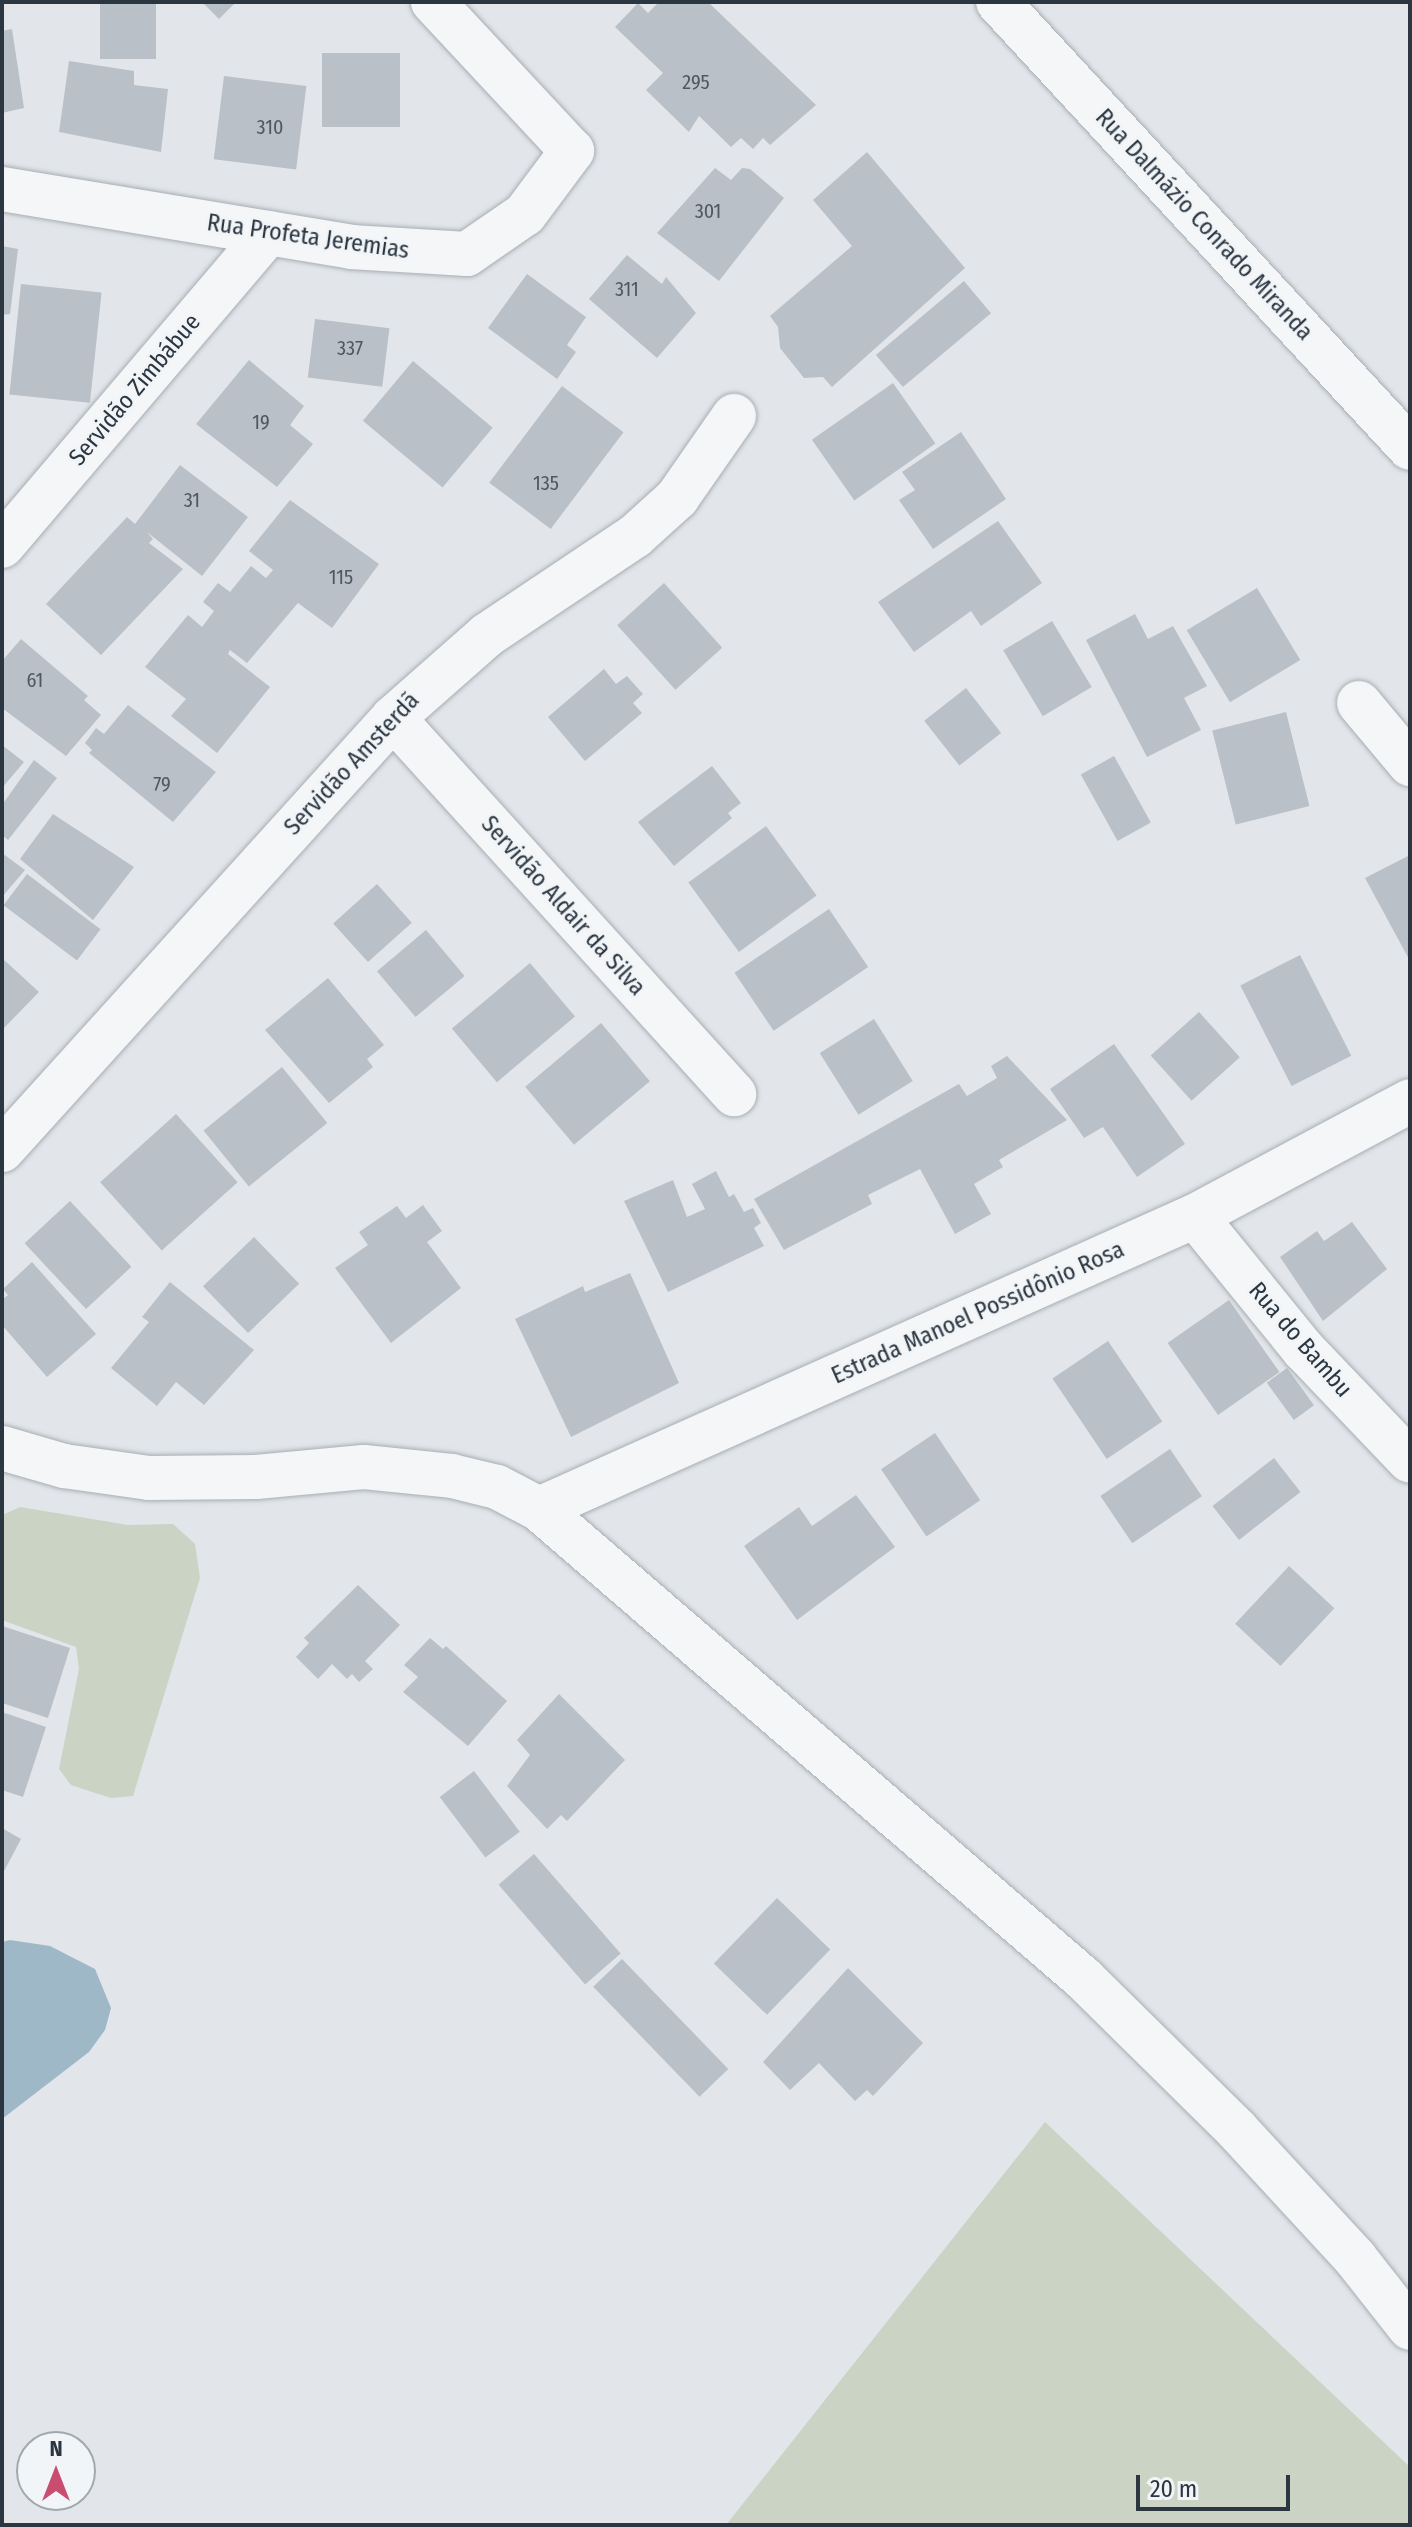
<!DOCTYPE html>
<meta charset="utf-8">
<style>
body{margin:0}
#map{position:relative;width:1412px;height:2527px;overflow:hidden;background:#e2e6ea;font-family:"Fira Sans Condensed",sans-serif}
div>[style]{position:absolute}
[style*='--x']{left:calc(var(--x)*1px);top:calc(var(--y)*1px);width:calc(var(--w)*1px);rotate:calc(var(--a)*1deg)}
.green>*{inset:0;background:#cad3c4}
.water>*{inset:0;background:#9fb8c8}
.building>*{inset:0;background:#b9c0c7;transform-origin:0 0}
.roads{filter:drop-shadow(0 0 2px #a7aeb4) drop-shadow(0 0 2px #a7aeb4)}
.minor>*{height:44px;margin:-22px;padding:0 22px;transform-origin:22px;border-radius:22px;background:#f5f6f8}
.tertiary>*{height:44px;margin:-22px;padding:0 22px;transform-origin:22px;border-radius:22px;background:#f5f6f8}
span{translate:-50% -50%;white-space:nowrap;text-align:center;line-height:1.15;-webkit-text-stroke:6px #f2f5f7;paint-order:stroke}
.number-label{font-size:20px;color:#4e5862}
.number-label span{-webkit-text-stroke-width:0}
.street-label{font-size:24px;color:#2b3641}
.frame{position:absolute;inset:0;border:4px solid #2b3641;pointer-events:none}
.north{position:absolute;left:16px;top:2431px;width:80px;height:80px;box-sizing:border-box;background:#f2f5f7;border:2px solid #a2a9ae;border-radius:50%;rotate:0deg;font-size:22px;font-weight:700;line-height:32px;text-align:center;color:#2b3641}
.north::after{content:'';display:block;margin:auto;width:28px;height:36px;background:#c94d70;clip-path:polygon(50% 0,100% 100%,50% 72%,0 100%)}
.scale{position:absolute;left:1136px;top:2475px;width:154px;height:36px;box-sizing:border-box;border:4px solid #2b3641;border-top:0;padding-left:10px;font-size:24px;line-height:28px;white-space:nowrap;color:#2b3641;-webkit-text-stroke:6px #f2f5f7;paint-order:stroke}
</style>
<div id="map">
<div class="green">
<i style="clip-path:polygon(20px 1507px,128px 1525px,173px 1524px,195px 1544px,200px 1578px,133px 1796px,111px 1798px,89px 1791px,71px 1785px,59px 1769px,79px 1669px,76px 1647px,2px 1620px,2px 1515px)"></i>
<i style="clip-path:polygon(1045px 2122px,1410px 2467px,1410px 2525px,726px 2525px)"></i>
</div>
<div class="water">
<i style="clip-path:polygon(10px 1940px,50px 1946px,95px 1969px,111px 2008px,105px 2030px,89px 2052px,2px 2119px,2px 1942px)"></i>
</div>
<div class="building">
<i style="left:100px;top:2px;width:56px;height:57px"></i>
<i style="clip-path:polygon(202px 2px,236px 2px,219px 19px)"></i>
<i style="clip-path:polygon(659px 2px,708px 2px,816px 105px,770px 145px,763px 138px,753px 149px,741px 138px,731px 147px,699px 116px,689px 132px,646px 90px,663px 73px,615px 27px,638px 3px,648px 13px)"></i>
<i style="clip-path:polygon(12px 29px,24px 108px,2px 113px,2px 31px)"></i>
<i style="left:400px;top:53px;width:74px;height:78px;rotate:90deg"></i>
<i style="clip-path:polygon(69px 61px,134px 71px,134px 85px,168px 89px,161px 152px,59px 132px)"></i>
<i style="left:224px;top:76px;width:83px;height:84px;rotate:7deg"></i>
<i style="clip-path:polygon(867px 152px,965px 268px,832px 387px,823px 377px,804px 378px,780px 348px,778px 327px,770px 316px,852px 246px,813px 200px)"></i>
<i style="clip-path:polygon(715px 168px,731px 180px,742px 168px,750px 169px,784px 198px,719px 281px,657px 233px)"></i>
<i style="clip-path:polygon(2px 246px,18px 249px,10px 314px,2px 315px)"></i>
<i style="clip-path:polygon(627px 255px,662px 284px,666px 277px,696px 313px,657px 358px,589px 299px)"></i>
<i style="clip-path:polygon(527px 274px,586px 317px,567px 345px,576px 352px,557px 379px,488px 328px)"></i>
<i style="left:964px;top:281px;width:42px;height:115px;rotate:50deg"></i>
<i style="left:21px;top:284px;width:81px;height:111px;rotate:6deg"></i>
<i style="left:315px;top:319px;width:75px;height:59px;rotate:7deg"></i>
<i style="clip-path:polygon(249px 360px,304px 406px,290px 425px,313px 444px,277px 487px,196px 424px)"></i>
<i style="left:413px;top:361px;width:104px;height:78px;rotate:40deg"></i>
<i style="left:893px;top:383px;width:74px;height:99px;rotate:55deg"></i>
<i style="left:562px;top:386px;width:77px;height:121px;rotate:37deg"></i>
<i style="clip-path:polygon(961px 432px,1006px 499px,933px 549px,899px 500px,915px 490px,902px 472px)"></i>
<i style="clip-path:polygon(180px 465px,248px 517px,202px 576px,147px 532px,153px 539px,149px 543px,183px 569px,101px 655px,46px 604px,127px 517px,135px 524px)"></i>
<i style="clip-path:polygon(290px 500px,379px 564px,332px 628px,298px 603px,247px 663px,230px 650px,228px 654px,270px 687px,217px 753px,171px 716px,186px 699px,145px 667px,188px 615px,202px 627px,214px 611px,203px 602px,218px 583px,230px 592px,251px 566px,266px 578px,273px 570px,249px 551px)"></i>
<i style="clip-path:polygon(998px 521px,1042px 583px,981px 626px,971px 611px,914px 652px,878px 602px)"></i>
<i style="left:664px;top:583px;width:87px;height:63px;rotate:48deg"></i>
<i style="left:1257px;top:588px;width:84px;height:82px;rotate:59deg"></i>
<i style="clip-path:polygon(1135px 614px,1148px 639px,1173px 626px,1207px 686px,1184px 698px,1201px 730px,1147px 757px,1086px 640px)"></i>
<i style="left:1052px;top:621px;width:77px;height:57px;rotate:59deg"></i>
<i style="clip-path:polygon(21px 639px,88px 696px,84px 700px,101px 715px,66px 756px,2px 708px,2px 661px)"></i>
<i style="clip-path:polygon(604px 669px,616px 684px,627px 676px,643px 694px,633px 703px,642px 713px,585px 761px,548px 717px)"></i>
<i style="left:966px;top:688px;width:57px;height:53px;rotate:52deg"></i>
<i style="clip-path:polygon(128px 705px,216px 772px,173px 822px,89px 753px,92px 750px,85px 743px,96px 728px,104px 734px)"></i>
<i style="left:1286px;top:712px;width:97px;height:76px;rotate:76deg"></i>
<i style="clip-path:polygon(2px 745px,24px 762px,2px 788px)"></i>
<i style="left:1114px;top:756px;width:76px;height:38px;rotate:61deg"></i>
<i style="clip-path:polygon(34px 760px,57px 778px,8px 840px,2px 835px,2px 805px)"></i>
<i style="clip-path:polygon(712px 766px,741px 803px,728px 813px,732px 818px,674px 866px,638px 822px)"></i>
<i style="clip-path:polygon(53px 814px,134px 867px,93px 920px,20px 859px)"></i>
<i style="left:766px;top:826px;width:86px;height:96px;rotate:54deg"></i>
<i style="clip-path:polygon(2px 853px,25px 870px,2px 897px)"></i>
<i style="clip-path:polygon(1410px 855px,1410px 961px,1365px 878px)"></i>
<i style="left:27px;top:874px;width:92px;height:39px;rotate:37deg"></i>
<i style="left:377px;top:884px;width:52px;height:59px;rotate:48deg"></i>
<i style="left:829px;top:909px;width:70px;height:114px;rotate:56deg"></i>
<i style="left:426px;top:930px;width:60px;height:64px;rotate:50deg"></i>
<i style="left:1300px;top:955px;width:113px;height:67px;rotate:63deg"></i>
<i style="clip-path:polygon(2px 958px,39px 992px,2px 1030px)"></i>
<i style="left:530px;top:963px;width:70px;height:102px;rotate:50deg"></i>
<i style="clip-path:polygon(328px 978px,384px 1045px,367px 1059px,373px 1067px,329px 1103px,265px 1030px)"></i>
<i style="left:1199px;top:1012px;width:61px;height:65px;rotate:48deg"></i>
<i style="left:874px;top:1019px;width:73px;height:64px;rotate:58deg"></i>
<i style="left:601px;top:1023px;width:76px;height:99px;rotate:50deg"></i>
<i style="clip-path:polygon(1114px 1044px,1185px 1144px,1137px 1177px,1103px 1127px,1084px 1138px,1050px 1089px)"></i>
<i style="clip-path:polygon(1007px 1056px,1067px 1120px,999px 1160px,1003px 1167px,974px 1184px,991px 1214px,955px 1234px,920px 1169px,868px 1195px,872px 1204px,784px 1250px,754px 1199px,959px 1084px,967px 1096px,997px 1078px,991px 1066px)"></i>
<i style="left:282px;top:1067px;width:72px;height:101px;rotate:51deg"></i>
<i style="left:176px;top:1114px;width:92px;height:102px;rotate:48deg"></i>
<i style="clip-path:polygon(716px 1171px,729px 1197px,734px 1194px,744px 1212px,753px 1208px,761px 1223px,754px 1228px,764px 1246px,668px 1292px,624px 1201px,673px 1180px,687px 1217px,705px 1209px,692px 1184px)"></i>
<i style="left:70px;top:1201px;width:90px;height:62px;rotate:47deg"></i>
<i style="clip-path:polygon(423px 1205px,442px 1231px,427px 1242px,461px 1288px,391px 1343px,335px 1268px,368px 1245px,359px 1232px,397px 1206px,406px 1218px)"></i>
<i style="clip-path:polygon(1352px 1222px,1387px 1269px,1323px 1321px,1280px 1257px,1317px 1231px,1324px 1241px)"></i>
<i style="left:254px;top:1237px;width:65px;height:71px;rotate:46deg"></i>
<i style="clip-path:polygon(32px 1262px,96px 1334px,47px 1377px,2px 1325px,2px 1300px,8px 1295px,3px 1289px)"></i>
<i style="clip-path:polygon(630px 1273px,679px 1383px,571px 1437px,515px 1319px,583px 1286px,585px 1292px)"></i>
<i style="clip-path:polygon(170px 1282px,254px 1350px,204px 1405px,176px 1382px,157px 1406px,111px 1368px,149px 1322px,142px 1317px)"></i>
<i style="left:1229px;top:1300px;width:88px;height:75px;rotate:55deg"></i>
<i style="left:1108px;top:1341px;width:97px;height:67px;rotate:56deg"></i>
<i style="left:1287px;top:1368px;width:46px;height:25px;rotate:54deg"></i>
<i style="left:935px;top:1433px;width:81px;height:65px;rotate:56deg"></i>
<i style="left:1170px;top:1449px;width:57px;height:84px;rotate:56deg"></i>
<i style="left:1274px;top:1458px;width:43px;height:78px;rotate:52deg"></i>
<i style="clip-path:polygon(856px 1495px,895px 1547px,797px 1620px,744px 1546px,799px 1507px,812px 1526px)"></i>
<i style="left:1289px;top:1566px;width:62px;height:79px;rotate:43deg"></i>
<i style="clip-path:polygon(358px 1585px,400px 1625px,365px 1661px,373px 1669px,359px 1682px,352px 1674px,347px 1679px,332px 1664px,318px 1679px,296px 1657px,309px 1643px,304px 1638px)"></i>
<i style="clip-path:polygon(2px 1626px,70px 1648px,48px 1718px,2px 1703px)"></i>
<i style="clip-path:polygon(430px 1638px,443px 1649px,446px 1646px,507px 1701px,468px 1746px,403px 1692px,418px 1677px,404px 1665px)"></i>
<i style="clip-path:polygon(559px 1694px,625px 1760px,567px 1821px,561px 1815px,547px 1829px,507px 1786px,530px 1755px,517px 1740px)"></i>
<i style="clip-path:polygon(2px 1712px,46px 1727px,23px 1797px,2px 1790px)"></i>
<i style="left:474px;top:1771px;width:76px;height:43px;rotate:53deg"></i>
<i style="clip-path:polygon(2px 1828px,21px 1839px,2px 1875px)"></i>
<i style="left:534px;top:1854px;width:132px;height:47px;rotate:49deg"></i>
<i style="left:777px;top:1898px;width:74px;height:91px;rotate:44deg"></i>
<i style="left:622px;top:1959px;width:153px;height:40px;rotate:46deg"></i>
<i style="clip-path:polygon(848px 1968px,923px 2043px,873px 2096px,867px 2090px,855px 2101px,819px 2063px,790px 2090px,763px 2062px)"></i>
</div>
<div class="roads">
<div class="minor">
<i style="--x:998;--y:2;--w:607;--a:47.27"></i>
<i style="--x:2;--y:189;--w:354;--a:9.4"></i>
<i style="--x:351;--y:247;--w:116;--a:3.5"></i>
<i style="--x:467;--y:254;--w:70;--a:-34.6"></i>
<i style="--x:525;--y:214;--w:79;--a:-53.3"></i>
<i style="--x:572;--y:151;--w:204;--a:-133"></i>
<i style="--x:2;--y:546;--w:411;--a:-49.6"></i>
<i style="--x:1359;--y:703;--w:80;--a:50.1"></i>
<i style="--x:393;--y:718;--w:508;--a:47.79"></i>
<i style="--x:2;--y:1150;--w:583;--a:-47.85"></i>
<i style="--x:393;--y:718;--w:125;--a:-41.4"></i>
<i style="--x:487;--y:635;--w:178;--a:-33.8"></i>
<i style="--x:635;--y:536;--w:57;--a:-42.1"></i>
<i style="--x:677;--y:498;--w:100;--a:-55.2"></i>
<i style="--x:1195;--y:1216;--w:173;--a:50.9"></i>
<i style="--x:1304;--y:1350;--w:153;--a:46.3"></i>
<i style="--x:539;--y:1509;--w:718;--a:-24.07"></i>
<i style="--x:1195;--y:1216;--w:244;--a:-28.1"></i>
</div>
<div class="tertiary">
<i style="--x:2;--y:1448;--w:65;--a:16.2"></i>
<i style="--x:64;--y:1466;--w:86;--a:8"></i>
<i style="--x:149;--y:1478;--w:107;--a:-0.5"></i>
<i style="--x:256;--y:1477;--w:108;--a:-5.3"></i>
<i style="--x:364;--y:1467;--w:88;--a:5.8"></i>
<i style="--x:452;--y:1476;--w:46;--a:13.7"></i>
<i style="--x:497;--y:1487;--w:47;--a:27.6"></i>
<i style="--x:539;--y:1509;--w:720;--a:40.77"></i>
<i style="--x:1084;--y:1979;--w:215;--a:44.6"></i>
<i style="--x:1237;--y:2130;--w:174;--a:47.3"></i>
<i style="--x:1355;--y:2258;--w:89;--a:51.8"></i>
</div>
</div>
<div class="number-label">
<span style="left:696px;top:82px">295</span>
<span style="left:270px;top:127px">310</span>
<span style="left:708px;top:211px">301</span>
<span style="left:627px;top:289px">311</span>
<span style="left:350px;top:348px">337</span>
<span style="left:261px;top:422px">19</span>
<span style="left:546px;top:483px">135</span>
<span style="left:192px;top:500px">31</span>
<span style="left:341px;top:577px">115</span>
<span style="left:35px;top:680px">61</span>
<span style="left:162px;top:784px">79</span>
</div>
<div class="street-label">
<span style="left:1204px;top:225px;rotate:47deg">Rua Dalmázio Conrado Miranda</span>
<span style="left:308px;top:237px;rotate:8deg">Rua Profeta Jeremias</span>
<span style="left:135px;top:390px;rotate:-50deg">Servidão Zimbábue</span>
<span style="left:352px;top:764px;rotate:-47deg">Servidão Amsterdã</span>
<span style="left:563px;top:906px;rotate:48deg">Servidão Aldair da Silva</span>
<span style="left:978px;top:1313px;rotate:-24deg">Estrada Manoel Possidônio Rosa</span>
<span style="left:1300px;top:1340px;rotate:49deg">Rua do Bambu</span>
</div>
<div class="frame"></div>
<div class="north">N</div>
<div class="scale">20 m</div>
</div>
